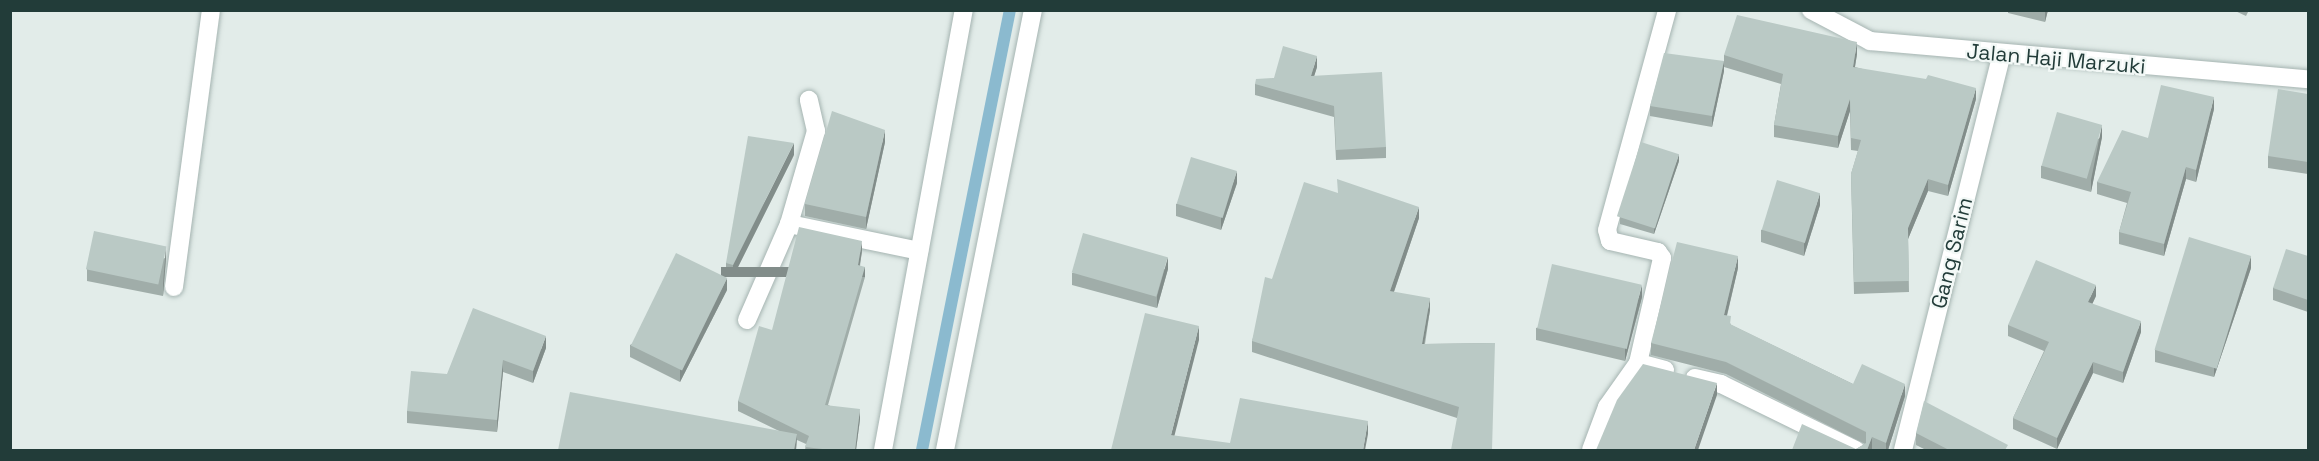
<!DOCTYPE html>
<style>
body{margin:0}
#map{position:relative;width:2319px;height:461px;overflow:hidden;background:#e2ece9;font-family:"Space Grotesk",sans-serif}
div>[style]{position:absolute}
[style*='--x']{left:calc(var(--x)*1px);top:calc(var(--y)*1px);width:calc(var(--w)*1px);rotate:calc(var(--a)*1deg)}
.stream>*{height:12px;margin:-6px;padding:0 6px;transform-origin:6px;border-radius:6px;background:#8bbacf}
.roads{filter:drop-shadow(0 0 2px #a5b4b1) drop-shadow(0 0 2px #a5b4b1)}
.minor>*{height:18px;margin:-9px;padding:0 9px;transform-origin:9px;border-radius:9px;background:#fff}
.wall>*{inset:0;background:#a0ada9}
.shaded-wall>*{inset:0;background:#828d8a;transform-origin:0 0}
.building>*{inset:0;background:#bac9c5;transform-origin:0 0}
span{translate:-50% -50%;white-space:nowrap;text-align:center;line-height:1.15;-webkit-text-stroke:4.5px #f2f8f6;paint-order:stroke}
.street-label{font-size:21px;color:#223c39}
.frame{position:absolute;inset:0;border:12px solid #223c39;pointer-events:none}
</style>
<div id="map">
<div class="stream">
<i style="--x:922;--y:450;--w:449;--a:-78.7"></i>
</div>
<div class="roads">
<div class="minor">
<i style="--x:1811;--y:10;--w:67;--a:27.7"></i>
<i style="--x:1870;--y:41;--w:440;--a:5"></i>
<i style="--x:789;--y:224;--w:97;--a:-73.8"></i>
<i style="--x:816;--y:131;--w:32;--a:-103"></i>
<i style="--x:174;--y:287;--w:279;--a:-82.4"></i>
<i style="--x:747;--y:320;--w:105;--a:-66.4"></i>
<i style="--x:789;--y:224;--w:133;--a:11.7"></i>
<i style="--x:1665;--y:370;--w:28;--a:-165"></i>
<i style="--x:1638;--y:363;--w:108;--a:-77.1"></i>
<i style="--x:1662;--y:258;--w:7;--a:-124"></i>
<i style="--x:1658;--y:252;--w:49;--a:-167.1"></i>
<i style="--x:1610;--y:241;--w:11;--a:-105"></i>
<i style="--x:1607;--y:230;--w:228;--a:-74.7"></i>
<i style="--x:1695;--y:378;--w:27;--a:13"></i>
<i style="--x:1721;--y:384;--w:150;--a:26.1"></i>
<i style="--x:883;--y:450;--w:447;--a:-79.6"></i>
<i style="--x:945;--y:450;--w:449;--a:-78.7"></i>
<i style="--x:1591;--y:450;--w:46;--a:-69.6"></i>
<i style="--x:1607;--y:407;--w:54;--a:-54.8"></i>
<i style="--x:1903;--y:450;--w:406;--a:-76"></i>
</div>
</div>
<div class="wall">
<i style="clip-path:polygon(2008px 10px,2048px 10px,2045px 22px,2008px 13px)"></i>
<i style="clip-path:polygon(2233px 10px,2249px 10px,2246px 16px)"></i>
<i style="clip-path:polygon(1857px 54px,1855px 67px,1976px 99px,1948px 196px,1928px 191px,1908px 239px,1909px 292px,1854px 294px,1851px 174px,1858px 151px,1851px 150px,1850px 111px,1838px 148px,1774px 137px,1774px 125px,1781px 84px,1724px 67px,1724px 71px,1712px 127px,1650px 116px,1650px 106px,1724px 61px,1724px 55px)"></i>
<i style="clip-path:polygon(1317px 67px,1314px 76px,1386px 147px,1386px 158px,1336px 160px,1334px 117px,1255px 95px,1255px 84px,1274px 78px)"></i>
<i style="clip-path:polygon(2308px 94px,2308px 174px,2268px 168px,2268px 156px)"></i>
<i style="clip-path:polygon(2214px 109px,2196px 182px,2186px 179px,2164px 256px,2119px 244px,2119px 232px,2127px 203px,2097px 194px,2097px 182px,2148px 138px)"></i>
<i style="clip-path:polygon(2102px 137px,2091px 192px,2041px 178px,2041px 166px)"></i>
<i style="clip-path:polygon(885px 142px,866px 229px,805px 216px,805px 204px)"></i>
<i style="clip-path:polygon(794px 155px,733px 277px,726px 275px,726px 263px)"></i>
<i style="clip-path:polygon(1679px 161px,1654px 234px,1620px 224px,1620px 217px)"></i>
<i style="clip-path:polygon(1237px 183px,1221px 230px,1176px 216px,1176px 204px)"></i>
<i style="clip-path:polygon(1820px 205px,1804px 256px,1761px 242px,1761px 230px)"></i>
<i style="clip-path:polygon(1419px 218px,1394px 292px,1430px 310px,1425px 344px,1495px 343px,1457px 418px,1252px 352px,1252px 341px,1272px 279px)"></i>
<i style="clip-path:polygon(862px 251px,860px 266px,865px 277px,828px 405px,860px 419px,856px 450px,805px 450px,806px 444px,797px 440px,796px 450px,558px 450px,779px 431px,738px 411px,738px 401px)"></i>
<i style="clip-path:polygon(2308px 256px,2308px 312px,2273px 300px,2273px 288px)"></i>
<i style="clip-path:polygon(166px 258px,163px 296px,87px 281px,87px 269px)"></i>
<i style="clip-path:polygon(1738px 268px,1727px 316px,1731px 325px,1853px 384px,1905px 396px,1888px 450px,1876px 450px,1872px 449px,1856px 449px,1865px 444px,1726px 374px,1651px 355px,1651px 343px)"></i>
<i style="clip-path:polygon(2251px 268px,2214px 377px,2155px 362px,2155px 350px)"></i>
<i style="clip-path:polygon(1168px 269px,1157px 308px,1072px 285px,1072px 273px)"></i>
<i style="clip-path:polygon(727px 290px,680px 382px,630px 357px,630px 345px)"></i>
<i style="clip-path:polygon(2096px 296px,2092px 304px,2141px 332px,2123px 383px,2093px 373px,2057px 449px,2013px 429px,2013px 418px,2044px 351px,2008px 336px,2008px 325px)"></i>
<i style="clip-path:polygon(1642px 297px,1625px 361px,1536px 340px,1536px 328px)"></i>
<i style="clip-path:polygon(546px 348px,533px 383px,503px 372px,497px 432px,407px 423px,407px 411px,447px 374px)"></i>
<i style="clip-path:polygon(1916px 433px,2008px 450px,1926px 450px,1916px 445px)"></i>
</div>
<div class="shaded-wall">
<i style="clip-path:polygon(2045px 10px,2048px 10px,2045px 22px)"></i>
<i style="clip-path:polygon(1857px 42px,1857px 54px,1853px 78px,1853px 67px)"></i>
<i style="clip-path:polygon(1317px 56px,1317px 67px,1311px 86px,1311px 76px)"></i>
<i style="clip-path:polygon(1724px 61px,1724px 71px,1712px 127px,1712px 116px)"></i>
<i style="clip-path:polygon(1976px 88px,1976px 99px,1948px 196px,1948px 185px)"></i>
<i style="clip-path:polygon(2214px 97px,2214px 109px,2196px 182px,2196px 170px)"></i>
<i style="clip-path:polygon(1850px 99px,1850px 111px,1838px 148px,1838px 136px)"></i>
<i style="clip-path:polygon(2102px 125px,2102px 137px,2091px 192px,2091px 180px)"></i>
<i style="clip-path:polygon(885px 130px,885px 142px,866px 229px,866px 217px)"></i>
<i style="clip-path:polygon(794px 143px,794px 155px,733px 277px,733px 265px)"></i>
<i style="clip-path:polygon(1679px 154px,1679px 161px,1654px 234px,1654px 227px)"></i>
<i style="clip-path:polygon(2186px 167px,2186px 179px,2164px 256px,2164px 244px)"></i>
<i style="clip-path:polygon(1237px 171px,1237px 183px,1221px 230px,1221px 218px)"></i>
<i style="clip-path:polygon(1928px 179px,1928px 191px,1908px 239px,1908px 228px)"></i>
<i style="clip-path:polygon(1820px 193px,1820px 205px,1804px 256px,1804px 244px)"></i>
<i style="clip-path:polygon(1419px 207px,1419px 218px,1390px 303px,1390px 291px)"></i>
<i style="clip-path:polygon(862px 241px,862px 251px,858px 275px,858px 265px)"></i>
<i style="clip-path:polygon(166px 246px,166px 258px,163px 296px,163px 284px)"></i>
<i style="clip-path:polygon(1738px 256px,1738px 268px,1724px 327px,1724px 315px)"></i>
<i style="clip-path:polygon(2251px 256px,2251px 268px,2214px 377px,2214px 365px)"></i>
<i style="clip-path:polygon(1168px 257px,1168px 269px,1157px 308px,1157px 296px)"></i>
<i style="left:865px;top:267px;width:10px;height:144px;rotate:90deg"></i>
<i style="clip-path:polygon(727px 278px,727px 290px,680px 382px,680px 370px)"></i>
<i style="clip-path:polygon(1642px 285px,1642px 297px,1625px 361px,1625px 349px)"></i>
<i style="clip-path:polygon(2096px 285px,2096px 296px,2088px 313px,2088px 302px)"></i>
<i style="clip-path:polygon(1430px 298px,1430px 310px,1422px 355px,1422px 344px)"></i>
<i style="clip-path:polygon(2141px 321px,2141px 332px,2123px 383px,2123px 372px)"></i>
<i style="clip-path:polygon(1199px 326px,1199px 340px,1171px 449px,1171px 435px)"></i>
<i style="clip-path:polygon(546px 336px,546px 348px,533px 383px,533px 371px)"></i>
<i style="clip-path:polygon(503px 360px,503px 372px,497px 432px,497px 420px)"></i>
<i style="clip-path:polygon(2093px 362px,2093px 373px,2057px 449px,2057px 438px)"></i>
<i style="clip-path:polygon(1717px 383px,1717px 395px,1698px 450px,1694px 450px)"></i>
<i style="clip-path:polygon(1905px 384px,1905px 396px,1888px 450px,1886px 450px,1886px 443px)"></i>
<i style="clip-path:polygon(860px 409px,860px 419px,856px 450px,855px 450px)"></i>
<i style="clip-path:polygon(1368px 421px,1368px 434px,1365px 450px,1363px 450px)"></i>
<i style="clip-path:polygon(797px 434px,796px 450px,794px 450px)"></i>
<i style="clip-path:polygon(1872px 437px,1872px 449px,1871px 450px,1867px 450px)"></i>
</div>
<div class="building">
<i style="clip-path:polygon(1737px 15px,1857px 42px,1853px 67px,1926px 79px,1928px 75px,1976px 88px,1948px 185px,1928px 179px,1908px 228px,1909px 281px,1854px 282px,1851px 174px,1861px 140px,1851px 138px,1850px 99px,1838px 136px,1774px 125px,1783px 74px,1724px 55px)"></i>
<i style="clip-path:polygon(1283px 46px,1317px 56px,1311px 76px,1382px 72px,1386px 147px,1336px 150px,1334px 106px,1255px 84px,1256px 79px,1274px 78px)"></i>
<i style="clip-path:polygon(1664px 53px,1724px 61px,1712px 116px,1650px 106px)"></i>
<i style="clip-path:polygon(2161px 85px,2214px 97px,2196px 170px,2186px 167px,2164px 244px,2119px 232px,2131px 192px,2097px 182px,2122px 130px,2148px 138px)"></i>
<i style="clip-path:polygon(2278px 89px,2308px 94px,2308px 162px,2268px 156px)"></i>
<i style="clip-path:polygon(832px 111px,885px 130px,866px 217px,805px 204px)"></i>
<i style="left:2057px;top:112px;width:47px;height:56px;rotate:16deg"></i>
<i style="clip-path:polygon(748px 136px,794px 143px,733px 265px,726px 263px)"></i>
<i style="left:1641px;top:142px;width:40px;height:78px;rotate:18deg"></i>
<i style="left:1191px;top:157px;width:48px;height:49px;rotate:17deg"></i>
<i style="clip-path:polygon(1337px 179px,1419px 207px,1390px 291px,1430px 298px,1422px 344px,1495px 343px,1492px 450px,1451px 450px,1459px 407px,1252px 341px,1265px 277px,1272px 279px,1304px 182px,1338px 193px)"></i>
<i style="left:1777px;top:180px;width:45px;height:52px;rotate:17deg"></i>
<i style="clip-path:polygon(799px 227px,862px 241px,858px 265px,865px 267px,825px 405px,860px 409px,855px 450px,831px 450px,805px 447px,809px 436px,738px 401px,759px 326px,772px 330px)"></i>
<i style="left:94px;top:231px;width:74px;height:39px;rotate:12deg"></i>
<i style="left:1083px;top:233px;width:88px;height:41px;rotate:16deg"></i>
<i style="left:2189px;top:237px;width:65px;height:118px;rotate:17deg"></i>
<i style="clip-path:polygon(1677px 242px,1738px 256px,1724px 315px,1731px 316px,1730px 324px,1853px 384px,1862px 364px,1905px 384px,1886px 443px,1872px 437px,1867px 450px,1792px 450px,1802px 424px,1856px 449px,1866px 443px,1866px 432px,1726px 362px,1651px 343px)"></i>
<i style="clip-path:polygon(2286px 249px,2308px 256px,2308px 300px,2273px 288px)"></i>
<i style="left:676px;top:253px;width:57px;height:103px;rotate:26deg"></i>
<i style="clip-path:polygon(2036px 260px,2096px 285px,2088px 302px,2141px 321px,2123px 372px,2093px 362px,2057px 438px,2013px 418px,2049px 342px,2008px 325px)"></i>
<i style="left:1552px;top:264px;width:92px;height:66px;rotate:13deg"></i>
<i style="clip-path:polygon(473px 308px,546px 336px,533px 371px,503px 360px,497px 420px,407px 411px,411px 371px,447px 374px)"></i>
<i style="clip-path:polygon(1145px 313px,1199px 326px,1171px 435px,1230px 443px,1240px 398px,1368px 421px,1363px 450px,1111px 450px)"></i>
<i style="clip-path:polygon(1643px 364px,1717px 383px,1694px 450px,1596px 450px,1617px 400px)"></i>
<i style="clip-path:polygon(570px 392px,797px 434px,794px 450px,558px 450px)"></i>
<i style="clip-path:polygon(1924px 401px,2008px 445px,2005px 450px,1949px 450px,1916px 433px)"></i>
</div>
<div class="street-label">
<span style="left:2056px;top:59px;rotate:5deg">Jalan Haji Marzuki</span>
<span style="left:1952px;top:253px;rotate:-76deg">Gang Sarim</span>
</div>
<div class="frame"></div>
</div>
